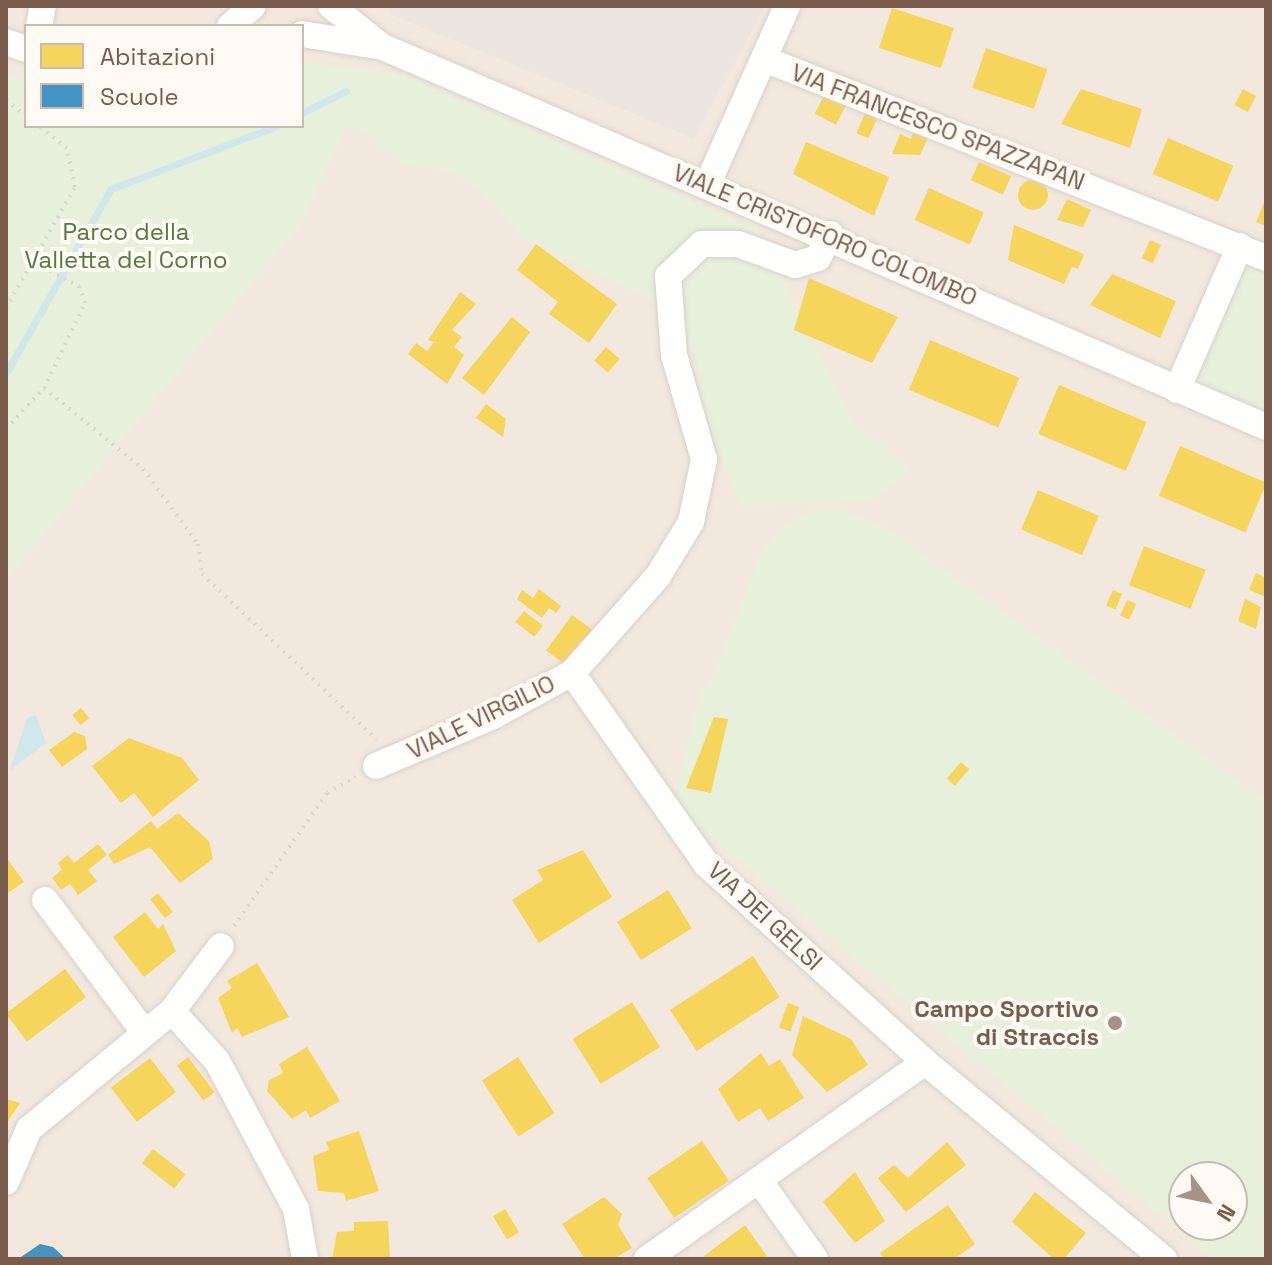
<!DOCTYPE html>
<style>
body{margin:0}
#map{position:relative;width:1272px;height:1265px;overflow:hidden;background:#f9f5f0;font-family:"Space Grotesk",sans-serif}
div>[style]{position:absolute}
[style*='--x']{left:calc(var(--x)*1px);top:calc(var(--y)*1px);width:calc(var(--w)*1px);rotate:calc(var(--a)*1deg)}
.residential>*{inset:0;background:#f2e8de}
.industrial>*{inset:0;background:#ede5e0}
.green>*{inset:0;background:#e7f0db}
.water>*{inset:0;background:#d0e8ea}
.homes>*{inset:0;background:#f6d55c;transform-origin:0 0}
.round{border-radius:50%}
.schools>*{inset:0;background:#4393c3}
.stream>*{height:7px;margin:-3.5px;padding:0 3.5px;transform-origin:3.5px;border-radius:3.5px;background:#d0e8ea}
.path>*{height:4px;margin-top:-2px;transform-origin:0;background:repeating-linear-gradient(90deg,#dcd5d0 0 2px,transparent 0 8px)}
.roads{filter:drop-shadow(0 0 2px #d7d1cb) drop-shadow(0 0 2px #d7d1cb)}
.minor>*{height:26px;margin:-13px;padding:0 13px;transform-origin:13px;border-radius:13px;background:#fefefd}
.dots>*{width:22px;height:22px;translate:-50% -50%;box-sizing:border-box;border:4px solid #fffaf3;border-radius:50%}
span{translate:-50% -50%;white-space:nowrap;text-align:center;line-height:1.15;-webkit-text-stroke:8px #fffaf3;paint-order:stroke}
.street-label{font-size:24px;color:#7a5c4d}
.park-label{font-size:24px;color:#537a41}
.poi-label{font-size:24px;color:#7a5c4d;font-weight:700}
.right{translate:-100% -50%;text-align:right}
.frame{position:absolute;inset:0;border:8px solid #7a5c4d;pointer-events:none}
.legend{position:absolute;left:24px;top:24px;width:280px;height:104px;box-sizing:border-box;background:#fffaf3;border:2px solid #cabbb1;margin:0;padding:10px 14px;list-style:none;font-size:24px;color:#7a5c4d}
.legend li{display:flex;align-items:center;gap:16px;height:40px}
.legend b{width:40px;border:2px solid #cabbb1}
.north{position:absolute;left:1168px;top:1161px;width:80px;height:80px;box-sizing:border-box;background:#fffaf3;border:2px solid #cabbb1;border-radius:50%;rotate:123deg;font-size:22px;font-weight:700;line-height:32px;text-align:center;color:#7a5c4d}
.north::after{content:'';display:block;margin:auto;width:28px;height:36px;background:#a69286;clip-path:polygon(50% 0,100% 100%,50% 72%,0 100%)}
</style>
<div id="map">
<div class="residential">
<i style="clip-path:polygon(evenodd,6px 6px,388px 6px,391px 15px,694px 139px,766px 6px,1266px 6px,1266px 1259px,6px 1259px,6px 6px,26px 26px,302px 26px,302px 126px,26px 126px,26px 26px,6px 6px,1184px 1177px,1232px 1177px,1232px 1225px,1184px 1225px,1184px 1177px)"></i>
</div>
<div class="industrial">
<i style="clip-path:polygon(388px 6px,766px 6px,694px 139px,391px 15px)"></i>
</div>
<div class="green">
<i style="clip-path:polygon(302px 62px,404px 75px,758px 229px,850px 417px,912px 471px,870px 501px,740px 506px,705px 416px,695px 355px,673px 310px,520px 237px,497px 206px,455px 172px,402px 164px,364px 131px,347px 126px,301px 224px,6px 580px,6px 74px,26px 81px,26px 126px,302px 126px)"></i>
<i style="clip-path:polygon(1240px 246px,1266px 258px,1266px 427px,1177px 390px)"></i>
<i style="clip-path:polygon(evenodd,843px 510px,886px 528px,1266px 801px,1266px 1259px,1212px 1259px,673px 805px,701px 688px,708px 689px,762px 550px,778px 530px,810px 511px,843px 510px,1184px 1177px,1232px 1177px,1232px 1225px,1184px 1225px,1184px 1177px)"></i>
</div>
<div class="water">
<i style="clip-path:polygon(36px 715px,46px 743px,10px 770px,27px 718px)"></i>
</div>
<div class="homes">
<i style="left:892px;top:8px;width:65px;height:42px;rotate:18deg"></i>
<i style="left:986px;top:48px;width:65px;height:42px;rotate:19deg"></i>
<i style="clip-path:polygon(1081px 89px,1142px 109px,1130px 148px,1061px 124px)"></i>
<i style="left:1243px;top:89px;width:15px;height:18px;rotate:28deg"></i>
<i style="left:825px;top:94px;width:24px;height:22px;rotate:28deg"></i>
<i style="left:865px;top:113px;width:13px;height:22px;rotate:23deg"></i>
<i style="clip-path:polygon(913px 132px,928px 138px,920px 155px,892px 154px,900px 134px,911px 139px)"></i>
<i style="left:1168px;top:138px;width:71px;height:39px;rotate:23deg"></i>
<i style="clip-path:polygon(806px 142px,889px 177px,874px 216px,793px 174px)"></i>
<i style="left:979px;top:162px;width:35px;height:20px;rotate:24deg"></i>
<i class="round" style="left:1018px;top:180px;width:30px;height:30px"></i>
<i style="left:929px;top:188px;width:60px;height:35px;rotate:24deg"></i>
<i style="clip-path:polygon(1266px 198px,1266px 226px,1256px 222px)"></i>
<i style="clip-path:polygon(1067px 199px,1091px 210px,1083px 227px,1057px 220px)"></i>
<i style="clip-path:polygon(1014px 225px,1084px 254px,1078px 269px,1072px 267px,1064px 284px,1008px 260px)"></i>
<i style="left:1150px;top:240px;width:12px;height:20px;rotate:24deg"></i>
<i style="clip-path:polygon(536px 244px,617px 304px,589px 343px,549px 314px,558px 302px,517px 270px)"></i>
<i style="clip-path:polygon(1112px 274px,1176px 301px,1160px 338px,1090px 305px)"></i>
<i style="clip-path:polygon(809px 278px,898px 317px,872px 363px,794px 330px)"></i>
<i style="clip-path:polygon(460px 292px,476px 304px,452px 330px,462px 337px,454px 347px,464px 355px,447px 384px,408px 354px,416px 343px,427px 351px,434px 342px,428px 340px)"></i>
<i style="clip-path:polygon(512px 317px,530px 332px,484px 395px,462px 378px)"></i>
<i style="left:930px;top:340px;width:97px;height:54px;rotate:23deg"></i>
<i style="left:606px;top:347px;width:18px;height:18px;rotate:41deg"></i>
<i style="left:1059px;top:385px;width:95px;height:53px;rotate:23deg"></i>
<i style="clip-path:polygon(486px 404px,506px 419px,503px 437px,476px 418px)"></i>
<i style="left:1180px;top:446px;width:94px;height:54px;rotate:23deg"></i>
<i style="left:1038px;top:490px;width:66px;height:43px;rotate:23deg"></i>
<i style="left:1144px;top:546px;width:66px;height:42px;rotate:21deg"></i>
<i style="clip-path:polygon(1256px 573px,1266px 578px,1264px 596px,1249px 590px)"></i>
<i style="clip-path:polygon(539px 589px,561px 606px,556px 613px,549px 608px,542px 618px,517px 599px,522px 590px,533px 598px)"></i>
<i style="left:1113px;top:590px;width:10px;height:17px;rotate:24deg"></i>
<i style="clip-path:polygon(1245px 599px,1261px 607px,1256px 629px,1238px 621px)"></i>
<i style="left:1127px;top:600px;width:10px;height:17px;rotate:24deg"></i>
<i style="left:524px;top:611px;width:24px;height:14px;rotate:38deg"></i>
<i style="left:572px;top:615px;width:29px;height:44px;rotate:36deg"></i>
<i style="left:81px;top:708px;width:13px;height:11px;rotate:51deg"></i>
<i style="clip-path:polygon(714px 717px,728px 719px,711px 793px,686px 788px)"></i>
<i style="clip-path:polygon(74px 732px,85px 736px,87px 749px,62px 767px,49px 750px)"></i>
<i style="clip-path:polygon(129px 738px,182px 758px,199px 780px,153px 817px,134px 793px,121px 803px,92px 766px)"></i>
<i style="left:961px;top:762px;width:11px;height:22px;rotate:41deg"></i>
<i style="clip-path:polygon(178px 813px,209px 841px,213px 859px,180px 883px,150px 847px,114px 864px,108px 855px,151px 821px,157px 829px)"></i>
<i style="clip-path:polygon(98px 844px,107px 855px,88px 870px,97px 881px,78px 895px,70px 884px,61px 890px,52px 878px,62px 870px,58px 863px,68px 855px,74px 863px)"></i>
<i style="clip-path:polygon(583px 850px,612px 897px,539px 943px,512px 900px,543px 880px,537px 870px)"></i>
<i style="clip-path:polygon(6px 857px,24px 882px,6px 894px)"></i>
<i style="left:668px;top:890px;width:45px;height:60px;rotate:58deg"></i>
<i style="left:158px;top:893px;width:24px;height:10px;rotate:52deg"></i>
<i style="clip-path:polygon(145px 912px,158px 929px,163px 924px,176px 951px,144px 977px,113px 937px)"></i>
<i style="left:753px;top:956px;width:49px;height:99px;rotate:57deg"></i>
<i style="clip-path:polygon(257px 963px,289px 1017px,242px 1037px,237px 1028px,232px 1033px,218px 998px,232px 988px,227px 981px)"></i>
<i style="left:65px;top:969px;width:35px;height:74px;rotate:53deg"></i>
<i style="left:632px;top:1002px;width:53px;height:70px;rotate:58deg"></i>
<i style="left:788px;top:1003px;width:12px;height:26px;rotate:20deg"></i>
<i style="clip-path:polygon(803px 1016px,851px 1039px,868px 1065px,827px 1092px,792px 1055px)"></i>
<i style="clip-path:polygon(307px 1047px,340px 1101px,310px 1118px,306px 1110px,292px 1119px,267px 1091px,269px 1080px,283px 1073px,279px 1064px)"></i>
<i style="clip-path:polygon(761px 1053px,769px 1066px,780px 1059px,804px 1098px,768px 1121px,760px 1108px,738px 1122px,718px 1089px)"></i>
<i style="left:188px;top:1057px;width:44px;height:14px;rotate:53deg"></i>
<i style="left:518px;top:1057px;width:67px;height:43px;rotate:57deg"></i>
<i style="left:150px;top:1058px;width:43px;height:49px;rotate:53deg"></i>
<i style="clip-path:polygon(6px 1099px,20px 1103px,6px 1124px)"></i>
<i style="clip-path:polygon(359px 1131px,379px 1191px,346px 1201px,344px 1193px,318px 1191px,313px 1156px,329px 1150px,326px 1142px)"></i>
<i style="left:702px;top:1141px;width:48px;height:66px;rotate:56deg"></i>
<i style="clip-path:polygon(947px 1142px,966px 1165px,906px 1212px,878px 1178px,894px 1165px,908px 1178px)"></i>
<i style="left:153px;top:1149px;width:41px;height:18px;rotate:38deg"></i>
<i style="clip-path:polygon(855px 1172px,885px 1221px,855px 1243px,823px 1202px)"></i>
<i style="clip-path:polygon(1035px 1192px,1086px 1233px,1064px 1259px,1054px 1259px,1012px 1222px)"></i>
<i style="clip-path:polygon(604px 1197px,622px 1214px,618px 1225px,632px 1248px,613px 1259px,585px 1259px,562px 1224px)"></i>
<i style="clip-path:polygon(948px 1205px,975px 1244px,954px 1259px,884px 1259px,880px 1253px)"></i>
<i style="left:505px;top:1209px;width:27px;height:14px;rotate:59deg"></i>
<i style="clip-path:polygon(388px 1221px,390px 1259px,332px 1259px,337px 1232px,354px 1231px,354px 1222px)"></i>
<i style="clip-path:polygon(745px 1225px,769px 1259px,706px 1259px,704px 1256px)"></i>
</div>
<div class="schools">
<i style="clip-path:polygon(40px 1244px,53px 1247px,66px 1259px,18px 1259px)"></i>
</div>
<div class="stream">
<i style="--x:302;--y:113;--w:49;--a:-26.6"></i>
<i style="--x:6;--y:373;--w:212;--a:-60.3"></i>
<i style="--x:111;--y:189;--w:178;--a:-20.8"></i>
</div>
<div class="path">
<i style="--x:6;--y:100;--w:26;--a:39"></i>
<i style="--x:6;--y:308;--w:139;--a:-60.3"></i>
<i style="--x:75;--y:187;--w:40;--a:-102"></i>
<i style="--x:67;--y:148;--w:36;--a:-142"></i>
<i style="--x:44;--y:388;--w:128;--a:39.3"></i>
<i style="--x:143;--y:469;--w:93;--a:53.7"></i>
<i style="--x:198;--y:544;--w:30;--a:82"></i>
<i style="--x:202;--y:574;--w:241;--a:43.5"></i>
<i style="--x:6;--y:429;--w:56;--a:-47.2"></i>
<i style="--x:44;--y:388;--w:94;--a:-64.2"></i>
<i style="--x:85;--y:303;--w:17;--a:-107"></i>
<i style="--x:80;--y:287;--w:52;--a:-151.5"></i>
<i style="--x:234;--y:926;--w:162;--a:-55"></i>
<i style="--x:327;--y:793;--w:33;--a:-29"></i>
</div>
<div class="roads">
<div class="minor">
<i style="--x:331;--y:6;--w:63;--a:38.5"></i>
<i style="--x:39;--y:26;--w:20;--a:-79"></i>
<i style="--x:230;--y:26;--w:30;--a:-41"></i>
<i style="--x:302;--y:34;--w:82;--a:9.1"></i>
<i style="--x:383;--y:47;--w:961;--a:23.28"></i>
<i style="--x:6;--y:42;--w:21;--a:19"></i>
<i style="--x:764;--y:59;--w:540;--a:21.62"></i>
<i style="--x:708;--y:183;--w:194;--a:-65.9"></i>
<i style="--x:1177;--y:390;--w:157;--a:-66.4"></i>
<i style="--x:572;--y:673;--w:233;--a:54.9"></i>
<i style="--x:706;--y:864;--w:295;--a:42.1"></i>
<i style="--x:925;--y:1062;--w:310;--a:39.5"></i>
<i style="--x:376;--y:766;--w:127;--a:-23.1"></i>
<i style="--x:493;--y:716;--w:90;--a:-28.6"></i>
<i style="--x:572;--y:673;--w:130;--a:-48.4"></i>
<i style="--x:658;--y:576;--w:63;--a:-58.6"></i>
<i style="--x:691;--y:522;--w:64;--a:-78.3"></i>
<i style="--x:704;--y:459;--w:108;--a:-106.1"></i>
<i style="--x:674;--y:355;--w:79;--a:-94.3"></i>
<i style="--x:668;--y:276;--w:47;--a:-43.3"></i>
<i style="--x:702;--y:244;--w:36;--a:0"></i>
<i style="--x:738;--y:244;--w:61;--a:20.2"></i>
<i style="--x:795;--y:265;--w:24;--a:-17"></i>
<i style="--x:818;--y:258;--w:27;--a:-63"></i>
<i style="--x:45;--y:900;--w:166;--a:53.1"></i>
<i style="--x:172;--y:1011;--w:67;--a:48"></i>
<i style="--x:217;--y:1061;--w:168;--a:61.9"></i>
<i style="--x:296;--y:1209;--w:51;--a:79.8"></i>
<i style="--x:6;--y:1182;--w:58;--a:-66.5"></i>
<i style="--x:29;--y:1129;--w:185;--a:-39.5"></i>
<i style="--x:172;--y:1011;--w:81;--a:-53"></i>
<i style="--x:761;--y:1183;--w:93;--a:54.6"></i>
<i style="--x:647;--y:1259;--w:341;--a:-35.3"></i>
</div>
</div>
<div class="dots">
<i style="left:1115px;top:1023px;background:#a69286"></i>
</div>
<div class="street-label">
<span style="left:938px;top:127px;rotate:21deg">VIA FRANCESCO SPAZZAPAN</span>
<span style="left:825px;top:235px;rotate:23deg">VIALE CRISTOFORO COLOMBO</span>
<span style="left:481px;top:717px;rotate:-26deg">VIALE VIRGILIO</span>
<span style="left:765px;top:916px;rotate:43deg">VIA DEI GELSI</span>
</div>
<div class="park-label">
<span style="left:126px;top:246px">Parco della<br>Valletta del Corno</span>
</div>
<div class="poi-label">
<span class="right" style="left:1099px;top:1023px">Campo Sportivo<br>di Straccis</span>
</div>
<div class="frame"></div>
<ul class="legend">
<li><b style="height:22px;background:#f6d55c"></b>Abitazioni</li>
<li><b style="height:22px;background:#4393c3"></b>Scuole</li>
</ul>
<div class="north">N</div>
</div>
